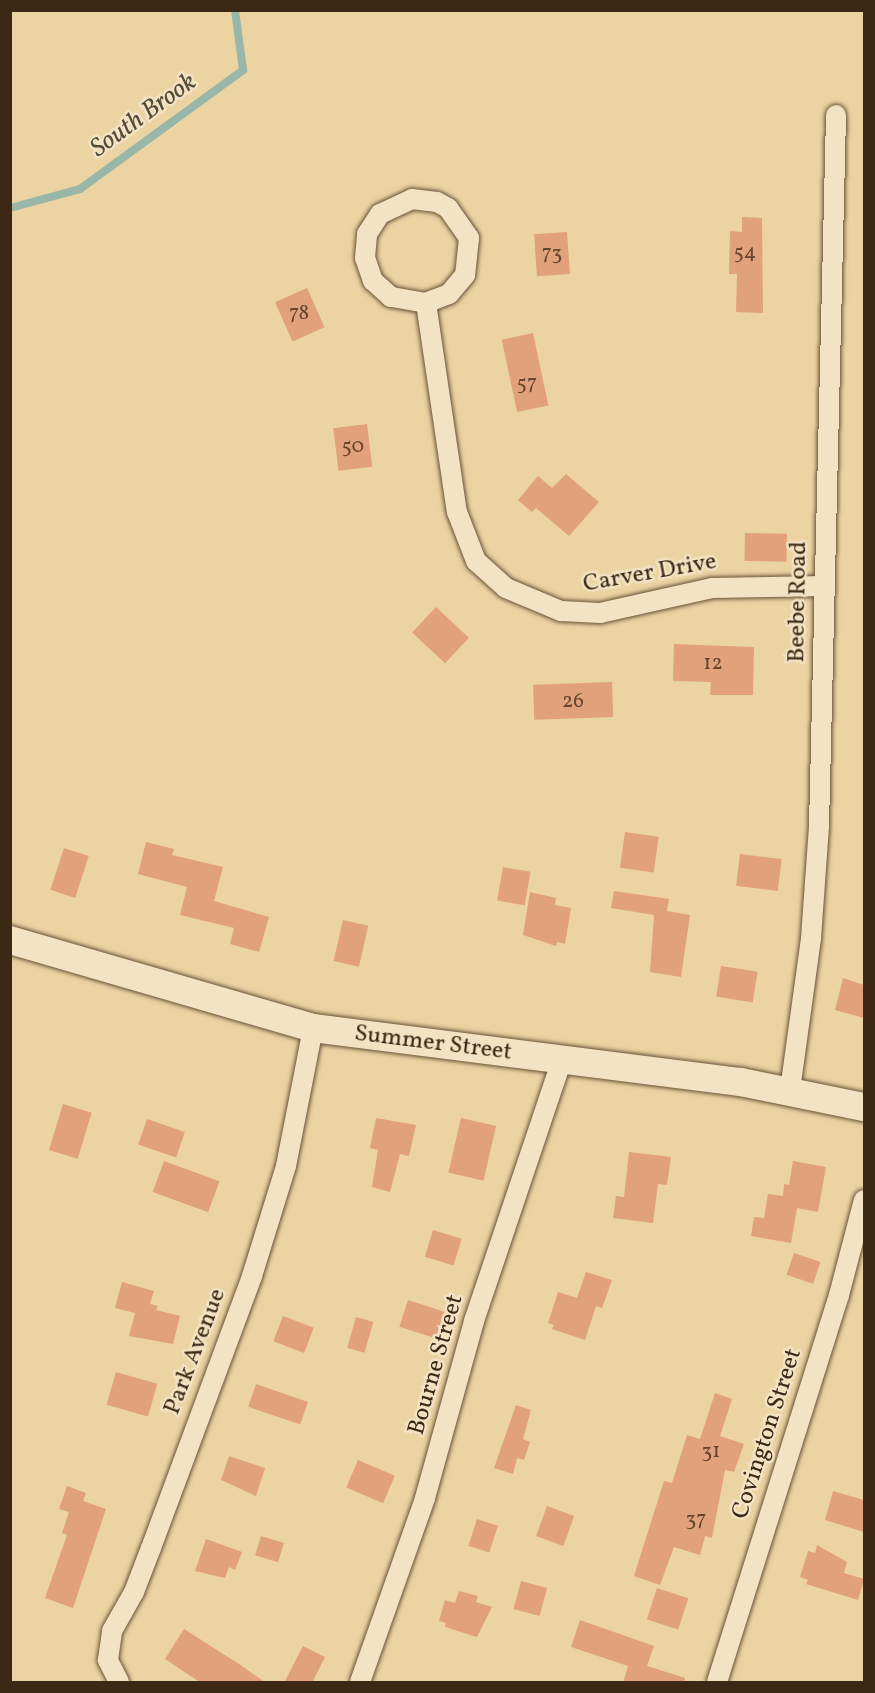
<!DOCTYPE html>
<style>
body{margin:0}
#map{position:relative;width:875px;height:1693px;overflow:hidden;background:#ecd3a2;font-family:Vollkorn,serif}
div>[style]{position:absolute}
[style*='--x']{left:calc(var(--x)*1px);top:calc(var(--y)*1px);width:calc(var(--w)*1px);rotate:calc(var(--a)*1deg)}
.stream>*{height:8px;margin:-4px;padding:0 4px;transform-origin:4px;border-radius:4px;background:#99b7a8}
.building>*{inset:0;background:#e1a17a;transform-origin:0 0}
.roads{filter:drop-shadow(0 0 2px #695339) drop-shadow(0 0 2px #695339)}
.minor>*{height:20px;margin:-10px;padding:0 10px;transform-origin:10px;border-radius:10px;background:#f3e2c3}
.secondary>*{height:28px;margin:-14px;padding:0 14px;transform-origin:14px;border-radius:14px;background:#f3e2c3}
span{translate:-50% -50%;white-space:nowrap;text-align:center;line-height:1.15;-webkit-text-stroke:5px #f3e2c3;paint-order:stroke}
.number-label{font-size:21px;color:#66462f}
.number-label span{-webkit-text-stroke-width:0}
.street-label{font-size:24px;color:#3d2816}
.water-label{font-size:26px;color:#544c3a;font-style:italic}
.frame{position:absolute;inset:0;border:12px solid #3d2816;pointer-events:none}
</style>
<div id="map">
<div class="stream">
<i style="--x:10;--y:208;--w:73;--a:-15.2"></i>
<i style="--x:80;--y:189;--w:202;--a:-36.1"></i>
<i style="--x:243;--y:70;--w:61;--a:-97.6"></i>
</div>
<div class="building">
<i style="clip-path:polygon(742px 217px,762px 218px,763px 313px,736px 312px,737px 274px,729px 274px,730px 231px,742px 232px)"></i>
<i style="left:567px;top:232px;width:42px;height:33px;rotate:86deg"></i>
<i style="left:307px;top:288px;width:43px;height:35px;rotate:66deg"></i>
<i style="left:533px;top:333px;width:74px;height:32px;rotate:78deg"></i>
<i style="left:367px;top:424px;width:43px;height:34px;rotate:83deg"></i>
<i style="clip-path:polygon(566px 474px,599px 502px,569px 536px,536px 508px,532px 512px,518px 500px,538px 476px,552px 488px)"></i>
<i style="left:745px;top:533px;width:42px;height:28px;rotate:1deg"></i>
<i style="left:436px;top:607px;width:45px;height:35px;rotate:43deg"></i>
<i style="clip-path:polygon(674px 644px,754px 647px,753px 695px,710px 695px,711px 682px,673px 681px)"></i>
<i style="left:612px;top:682px;width:35px;height:79px;rotate:88deg"></i>
<i style="left:625px;top:832px;width:34px;height:36px;rotate:8deg"></i>
<i style="clip-path:polygon(146px 842px,174px 849px,172px 855px,223px 867px,214px 901px,269px 917px,259px 952px,230px 944px,234px 928px,180px 915px,187px 887px,138px 874px)"></i>
<i style="left:64px;top:848px;width:26px;height:44px;rotate:18deg"></i>
<i style="left:740px;top:854px;width:42px;height:32px;rotate:7deg"></i>
<i style="left:503px;top:867px;width:28px;height:34px;rotate:10deg"></i>
<i style="clip-path:polygon(614px 891px,669px 899px,667px 911px,690px 915px,681px 977px,650px 972px,654px 915px,611px 908px)"></i>
<i style="clip-path:polygon(530px 892px,556px 898px,555px 905px,571px 908px,565px 944px,557px 942px,556px 946px,523px 935px)"></i>
<i style="left:343px;top:920px;width:26px;height:42px;rotate:13deg"></i>
<i style="left:721px;top:966px;width:37px;height:31px;rotate:9deg"></i>
<i style="clip-path:polygon(843px 978px,864px 985px,864px 1018px,835px 1010px)"></i>
<i style="left:63px;top:1104px;width:30px;height:48px;rotate:17deg"></i>
<i style="clip-path:polygon(376px 1118px,416px 1125px,409px 1156px,400px 1154px,390px 1192px,372px 1187px,378px 1150px,370px 1148px)"></i>
<i style="left:461px;top:1118px;width:36px;height:56px;rotate:13deg"></i>
<i style="left:147px;top:1119px;width:40px;height:27px;rotate:19deg"></i>
<i style="clip-path:polygon(629px 1152px,671px 1157px,667px 1185px,658px 1184px,653px 1223px,613px 1218px,616px 1196px,624px 1197px)"></i>
<i style="left:164px;top:1161px;width:59px;height:33px;rotate:20deg"></i>
<i style="clip-path:polygon(793px 1161px,826px 1167px,818px 1212px,797px 1208px,791px 1243px,751px 1236px,754px 1217px,764px 1218px,768px 1194px,783px 1196px,784px 1184px,789px 1185px)"></i>
<i style="left:433px;top:1230px;width:30px;height:28px;rotate:17deg"></i>
<i style="left:794px;top:1253px;width:28px;height:23px;rotate:19deg"></i>
<i style="clip-path:polygon(586px 1272px,612px 1280px,602px 1308px,596px 1306px,585px 1340px,552px 1329px,554px 1325px,548px 1323px,558px 1292px,577px 1298px)"></i>
<i style="clip-path:polygon(122px 1282px,154px 1291px,150px 1304px,158px 1306px,156px 1310px,180px 1316px,173px 1344px,129px 1336px,135px 1313px,115px 1308px)"></i>
<i style="left:408px;top:1300px;width:38px;height:28px;rotate:18deg"></i>
<i style="left:283px;top:1316px;width:33px;height:27px;rotate:21deg"></i>
<i style="left:356px;top:1317px;width:18px;height:32px;rotate:16deg"></i>
<i style="left:116px;top:1372px;width:43px;height:34px;rotate:16deg"></i>
<i style="left:256px;top:1384px;width:55px;height:24px;rotate:19deg"></i>
<i style="clip-path:polygon(715px 1393px,732px 1399px,720px 1436px,744px 1444px,734px 1472px,725px 1470px,712px 1538px,705px 1536px,700px 1555px,674px 1547px,660px 1585px,634px 1576px,664px 1481px,672px 1483px,687px 1435px,700px 1439px)"></i>
<i style="clip-path:polygon(516px 1405px,531px 1410px,523px 1439px,530px 1442px,524px 1460px,517px 1458px,513px 1474px,494px 1468px)"></i>
<i style="clip-path:polygon(229px 1456px,265px 1468px,256px 1496px,221px 1480px)"></i>
<i style="left:358px;top:1460px;width:40px;height:30px;rotate:23deg"></i>
<i style="clip-path:polygon(67px 1486px,86px 1493px,83px 1501px,106px 1509px,73px 1608px,45px 1598px,67px 1535px,62px 1533px,69px 1512px,59px 1509px)"></i>
<i style="clip-path:polygon(833px 1491px,864px 1500px,864px 1532px,825px 1520px)"></i>
<i style="left:547px;top:1506px;width:29px;height:32px;rotate:20deg"></i>
<i style="left:477px;top:1519px;width:22px;height:28px;rotate:18deg"></i>
<i style="left:261px;top:1536px;width:24px;height:20px;rotate:17deg"></i>
<i style="clip-path:polygon(206px 1539px,242px 1552px,235px 1570px,229px 1567px,225px 1578px,195px 1571px)"></i>
<i style="clip-path:polygon(817px 1545px,847px 1562px,844px 1573px,864px 1579px,858px 1600px,806px 1584px,808px 1580px,800px 1577px,808px 1551px,815px 1553px)"></i>
<i style="left:521px;top:1581px;width:27px;height:29px;rotate:15deg"></i>
<i style="left:657px;top:1588px;width:33px;height:33px;rotate:18deg"></i>
<i style="clip-path:polygon(459px 1591px,478px 1596px,476px 1602px,492px 1607px,477px 1637px,445px 1627px,446px 1623px,439px 1621px,445px 1600px,455px 1603px)"></i>
<i style="clip-path:polygon(580px 1620px,654px 1646px,647px 1666px,685px 1678px,684px 1683px,623px 1683px,628px 1666px,571px 1647px)"></i>
<i style="clip-path:polygon(184px 1629px,239px 1664px,266px 1683px,201px 1683px,165px 1659px)"></i>
<i style="clip-path:polygon(303px 1646px,325px 1657px,312px 1683px,284px 1683px)"></i>
</div>
<div class="roads">
<div class="minor">
<i style="--x:426;--y:303;--w:36;--a:-170"></i>
<i style="--x:391;--y:297;--w:24;--a:-138"></i>
<i style="--x:373;--y:281;--w:24;--a:-109"></i>
<i style="--x:365;--y:258;--w:24;--a:-85"></i>
<i style="--x:367;--y:234;--w:24;--a:-57"></i>
<i style="--x:380;--y:214;--w:35;--a:-25"></i>
<i style="--x:412;--y:199;--w:25;--a:7"></i>
<i style="--x:437;--y:202;--w:13;--a:29"></i>
<i style="--x:448;--y:208;--w:37;--a:55"></i>
<i style="--x:469;--y:238;--w:37;--a:96"></i>
<i style="--x:465;--y:275;--w:25;--a:130"></i>
<i style="--x:449;--y:294;--w:25;--a:159"></i>
<i style="--x:426;--y:303;--w:211;--a:81.6"></i>
<i style="--x:457;--y:512;--w:53;--a:68.8"></i>
<i style="--x:476;--y:561;--w:40;--a:42"></i>
<i style="--x:506;--y:588;--w:60;--a:22.7"></i>
<i style="--x:561;--y:611;--w:39;--a:3"></i>
<i style="--x:600;--y:613;--w:115;--a:-12.6"></i>
<i style="--x:712;--y:588;--w:113;--a:-1"></i>
<i style="--x:790;--y:1090;--w:153;--a:-82.1"></i>
<i style="--x:811;--y:938;--w:111;--a:-85.9"></i>
<i style="--x:819;--y:827;--w:712;--a:-88.63"></i>
<i style="--x:119;--y:1682;--w:25;--a:-117"></i>
<i style="--x:108;--y:1660;--w:29;--a:-82"></i>
<i style="--x:112;--y:1631;--w:45;--a:-60.6"></i>
<i style="--x:134;--y:1592;--w:47;--a:-68.9"></i>
<i style="--x:151;--y:1548;--w:290;--a:-69.6"></i>
<i style="--x:252;--y:1276;--w:115;--a:-72.8"></i>
<i style="--x:286;--y:1166;--w:141;--a:-78.9"></i>
<i style="--x:360;--y:1682;--w:195;--a:-70.5"></i>
<i style="--x:425;--y:1498;--w:184;--a:-74.5"></i>
<i style="--x:474;--y:1321;--w:275;--a:-71.4"></i>
<i style="--x:717;--y:1682;--w:406;--a:-72.5"></i>
<i style="--x:839;--y:1295;--w:98;--a:-75.3"></i>
</div>
<div class="secondary">
<i style="--x:10;--y:940;--w:316;--a:16.2"></i>
<i style="--x:313;--y:1028;--w:431;--a:7.2"></i>
<i style="--x:741;--y:1082;--w:126;--a:11.5"></i>
</div>
</div>
<div class="number-label">
<span style="left:745px;top:253px">54</span>
<span style="left:552px;top:254px">73</span>
<span style="left:299px;top:314px">78</span>
<span style="left:527px;top:384px">57</span>
<span style="left:353px;top:447px">50</span>
<span style="left:713px;top:664px">12</span>
<span style="left:573px;top:702px">26</span>
<span style="left:711px;top:1452px">31</span>
<span style="left:696px;top:1520px">37</span>
</div>
<div class="street-label">
<span style="left:650px;top:574px;rotate:-10deg">Carver Drive</span>
<span style="left:799px;top:602px;rotate:-89deg">Beebe Road</span>
<span style="left:433px;top:1044px;rotate:7deg">Summer Street</span>
<span style="left:196px;top:1352px;rotate:-69deg">Park Avenue</span>
<span style="left:437px;top:1365px;rotate:-74deg">Bourne Street</span>
<span style="left:768px;top:1434px;rotate:-72deg">Covington Street</span>
</div>
<div class="water-label">
<span style="left:144px;top:116px;rotate:-36deg">South Brook</span>
</div>
<div class="frame"></div>
</div>
